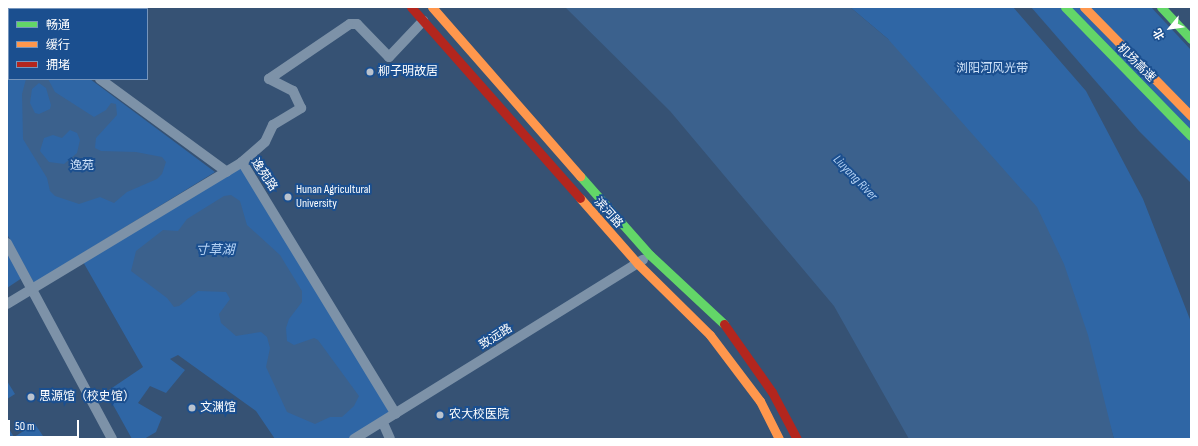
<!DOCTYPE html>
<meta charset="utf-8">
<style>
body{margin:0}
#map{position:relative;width:1198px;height:446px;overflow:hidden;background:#365274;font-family:"Sofia Sans Condensed","Noto Sans SC",sans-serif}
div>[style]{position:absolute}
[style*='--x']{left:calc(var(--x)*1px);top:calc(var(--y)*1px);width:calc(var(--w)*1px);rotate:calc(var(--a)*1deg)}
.green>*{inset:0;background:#2f66a5}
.water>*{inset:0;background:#3b618d}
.street>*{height:10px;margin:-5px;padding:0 5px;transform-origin:5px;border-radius:5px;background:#7d92a8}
.fast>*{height:9px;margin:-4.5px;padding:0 4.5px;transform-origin:4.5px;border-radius:4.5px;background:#63d668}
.slow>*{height:9px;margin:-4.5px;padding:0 4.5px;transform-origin:4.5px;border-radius:4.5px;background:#ff974d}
.jam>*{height:9px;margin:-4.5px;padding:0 4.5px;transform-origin:4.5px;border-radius:4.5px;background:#b3261e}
.dots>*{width:11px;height:11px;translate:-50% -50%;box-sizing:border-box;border:2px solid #1b4f8f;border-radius:50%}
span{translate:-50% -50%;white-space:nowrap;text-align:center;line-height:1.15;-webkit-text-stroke:4px #1b4f8f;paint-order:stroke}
.street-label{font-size:12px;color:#fff}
.park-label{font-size:12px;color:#cfe3fa}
.poi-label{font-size:12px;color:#fff}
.left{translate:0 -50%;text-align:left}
.water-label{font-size:13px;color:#b5d3f5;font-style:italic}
.frame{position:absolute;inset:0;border:8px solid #fff;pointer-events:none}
.legend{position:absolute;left:8px;top:8px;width:140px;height:72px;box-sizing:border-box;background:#1b4f8f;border:1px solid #7695bc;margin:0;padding:5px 7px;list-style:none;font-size:12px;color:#fff}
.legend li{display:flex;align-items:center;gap:8px;height:20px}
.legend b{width:20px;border:1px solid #7695bc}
.north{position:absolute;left:1150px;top:8px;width:40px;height:40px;-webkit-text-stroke:3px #1b4f8f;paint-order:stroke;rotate:241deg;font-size:11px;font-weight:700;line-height:16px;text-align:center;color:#fff}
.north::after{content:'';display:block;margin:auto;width:14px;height:18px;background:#fff;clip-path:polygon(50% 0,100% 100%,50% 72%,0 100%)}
.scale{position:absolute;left:8px;top:420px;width:71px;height:18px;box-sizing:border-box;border:2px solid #fff;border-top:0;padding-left:5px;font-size:12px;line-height:14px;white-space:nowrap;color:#fff;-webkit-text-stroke:3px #1b4f8f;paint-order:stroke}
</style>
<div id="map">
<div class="green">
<i style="clip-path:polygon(850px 7px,1013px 7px,1086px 91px,1143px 199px,1191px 322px,1191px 439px,1114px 439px,1104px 406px,888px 39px)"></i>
<i style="clip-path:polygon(1031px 7px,1151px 7px,1191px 50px,1191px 183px,1139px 131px)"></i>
<i style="clip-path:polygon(7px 17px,9px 79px,90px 79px,215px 172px,34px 283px,7px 234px)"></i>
<i style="clip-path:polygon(242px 162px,396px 414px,354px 439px,275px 439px,256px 411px,178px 355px,170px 359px,185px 370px,166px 393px,150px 386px,138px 403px,162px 417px,156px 432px,144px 439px,132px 439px,106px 392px,143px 367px,82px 260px)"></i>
<i style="clip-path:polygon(7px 243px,25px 276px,7px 288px)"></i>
<i style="clip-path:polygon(7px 381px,15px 394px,7px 399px)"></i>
<i style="clip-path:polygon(35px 424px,45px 439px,7px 439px,7px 426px,14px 437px)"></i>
</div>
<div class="water">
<i style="clip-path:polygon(565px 7px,850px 7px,888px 39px,1037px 207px,1064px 264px,1088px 335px,1114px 439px,909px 439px,834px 306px,670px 111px)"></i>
<i style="clip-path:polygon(evenodd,26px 79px,48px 79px,55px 92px,94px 117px,106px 110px,111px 103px,116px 104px,117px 115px,96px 138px,95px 148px,101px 151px,136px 152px,162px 157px,166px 162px,162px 174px,157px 179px,127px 192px,114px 203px,100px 197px,79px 204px,55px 196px,50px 191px,47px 178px,23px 139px,22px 94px,26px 79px,39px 83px,46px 88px,51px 105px,50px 109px,39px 114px,35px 113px,30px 103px,32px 89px,39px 83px,26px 79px,70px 130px,77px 133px,80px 140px,77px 153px,64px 164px,49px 162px,40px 151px,44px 138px,53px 135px,62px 138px,70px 130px)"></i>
<i style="clip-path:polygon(231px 195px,240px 201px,247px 225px,280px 255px,302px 291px,302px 302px,289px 319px,286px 328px,287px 341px,294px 345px,314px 338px,318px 340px,359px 396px,354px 406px,342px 417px,330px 417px,315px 424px,287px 412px,266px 367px,270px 348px,267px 337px,261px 332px,236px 336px,221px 323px,219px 314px,230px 299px,226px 292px,198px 291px,179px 306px,174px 307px,167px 298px,131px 271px,136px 251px,163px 230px,178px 231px,187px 219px,224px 196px)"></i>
</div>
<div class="street">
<i style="--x:7;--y:10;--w:2;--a:27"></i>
<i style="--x:100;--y:79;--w:157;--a:36.2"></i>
<i style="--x:242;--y:162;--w:30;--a:-41"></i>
<i style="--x:265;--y:142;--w:19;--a:-65"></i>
<i style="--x:273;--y:125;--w:33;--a:-31"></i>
<i style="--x:301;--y:108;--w:19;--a:-115"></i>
<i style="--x:293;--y:91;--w:27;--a:-153"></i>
<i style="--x:269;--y:79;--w:98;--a:-34.2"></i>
<i style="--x:350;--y:24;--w:7;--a:0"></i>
<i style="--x:357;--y:24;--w:46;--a:45.9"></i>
<i style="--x:389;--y:57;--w:50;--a:-46.6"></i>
<i style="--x:7;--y:243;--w:222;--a:61.8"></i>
<i style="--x:7;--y:304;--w:275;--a:-31.1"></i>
<i style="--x:242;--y:162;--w:295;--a:58.6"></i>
<i style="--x:383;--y:423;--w:17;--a:66"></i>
<i style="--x:354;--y:439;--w:340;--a:-31.8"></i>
</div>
<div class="fast">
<i style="--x:1065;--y:7;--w:180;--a:45.7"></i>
<i style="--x:1161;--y:7;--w:44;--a:46.8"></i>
<i style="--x:580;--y:176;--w:106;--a:48.5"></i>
<i style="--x:650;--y:255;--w:101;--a:43"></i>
</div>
<div class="slow">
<i style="--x:432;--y:7;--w:225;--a:48.8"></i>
<i style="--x:1084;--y:7;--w:153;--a:45.5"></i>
<i style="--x:580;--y:198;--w:88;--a:48.7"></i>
<i style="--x:638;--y:264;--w:101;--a:44.6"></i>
<i style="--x:710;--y:335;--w:83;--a:52.9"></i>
<i style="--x:760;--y:401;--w:42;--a:63.4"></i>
</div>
<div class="jam">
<i style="--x:411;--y:7;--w:255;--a:48.5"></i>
<i style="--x:724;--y:324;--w:83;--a:54.8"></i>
<i style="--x:772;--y:392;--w:53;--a:62"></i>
</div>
<div class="dots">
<i style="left:370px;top:72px;background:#b9c2ce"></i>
<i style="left:288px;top:197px;background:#b9c2ce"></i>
<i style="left:31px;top:397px;background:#b9c2ce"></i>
<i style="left:192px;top:408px;background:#b9c2ce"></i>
<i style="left:440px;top:415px;background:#b9c2ce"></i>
</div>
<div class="street-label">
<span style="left:1136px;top:63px;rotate:45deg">机场高速</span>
<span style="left:264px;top:175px;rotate:56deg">逸苑路</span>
<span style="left:608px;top:213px;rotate:48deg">滨河路</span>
<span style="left:496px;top:337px;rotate:-32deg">致远路</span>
</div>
<div class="park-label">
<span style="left:992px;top:69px">浏阳河风光带</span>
<span style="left:82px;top:166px">逸苑</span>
</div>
<div class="poi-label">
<span class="left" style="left:378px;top:72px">柳子明故居</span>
<span class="left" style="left:296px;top:197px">Hunan Agricultural<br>University</span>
<span class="left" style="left:39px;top:397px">思源馆（校史馆）</span>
<span class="left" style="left:200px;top:408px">文渊馆</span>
<span class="left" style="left:449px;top:415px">农大校医院</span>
</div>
<div class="water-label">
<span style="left:855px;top:178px;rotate:46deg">Liuyang River</span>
<span style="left:215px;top:250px">寸草湖</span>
</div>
<div class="frame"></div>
<ul class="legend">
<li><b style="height:5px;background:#63d668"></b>畅通</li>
<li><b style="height:5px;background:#ff974d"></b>缓行</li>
<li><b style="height:5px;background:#b3261e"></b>拥堵</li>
</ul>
<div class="north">北</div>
<div class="scale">50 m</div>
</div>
